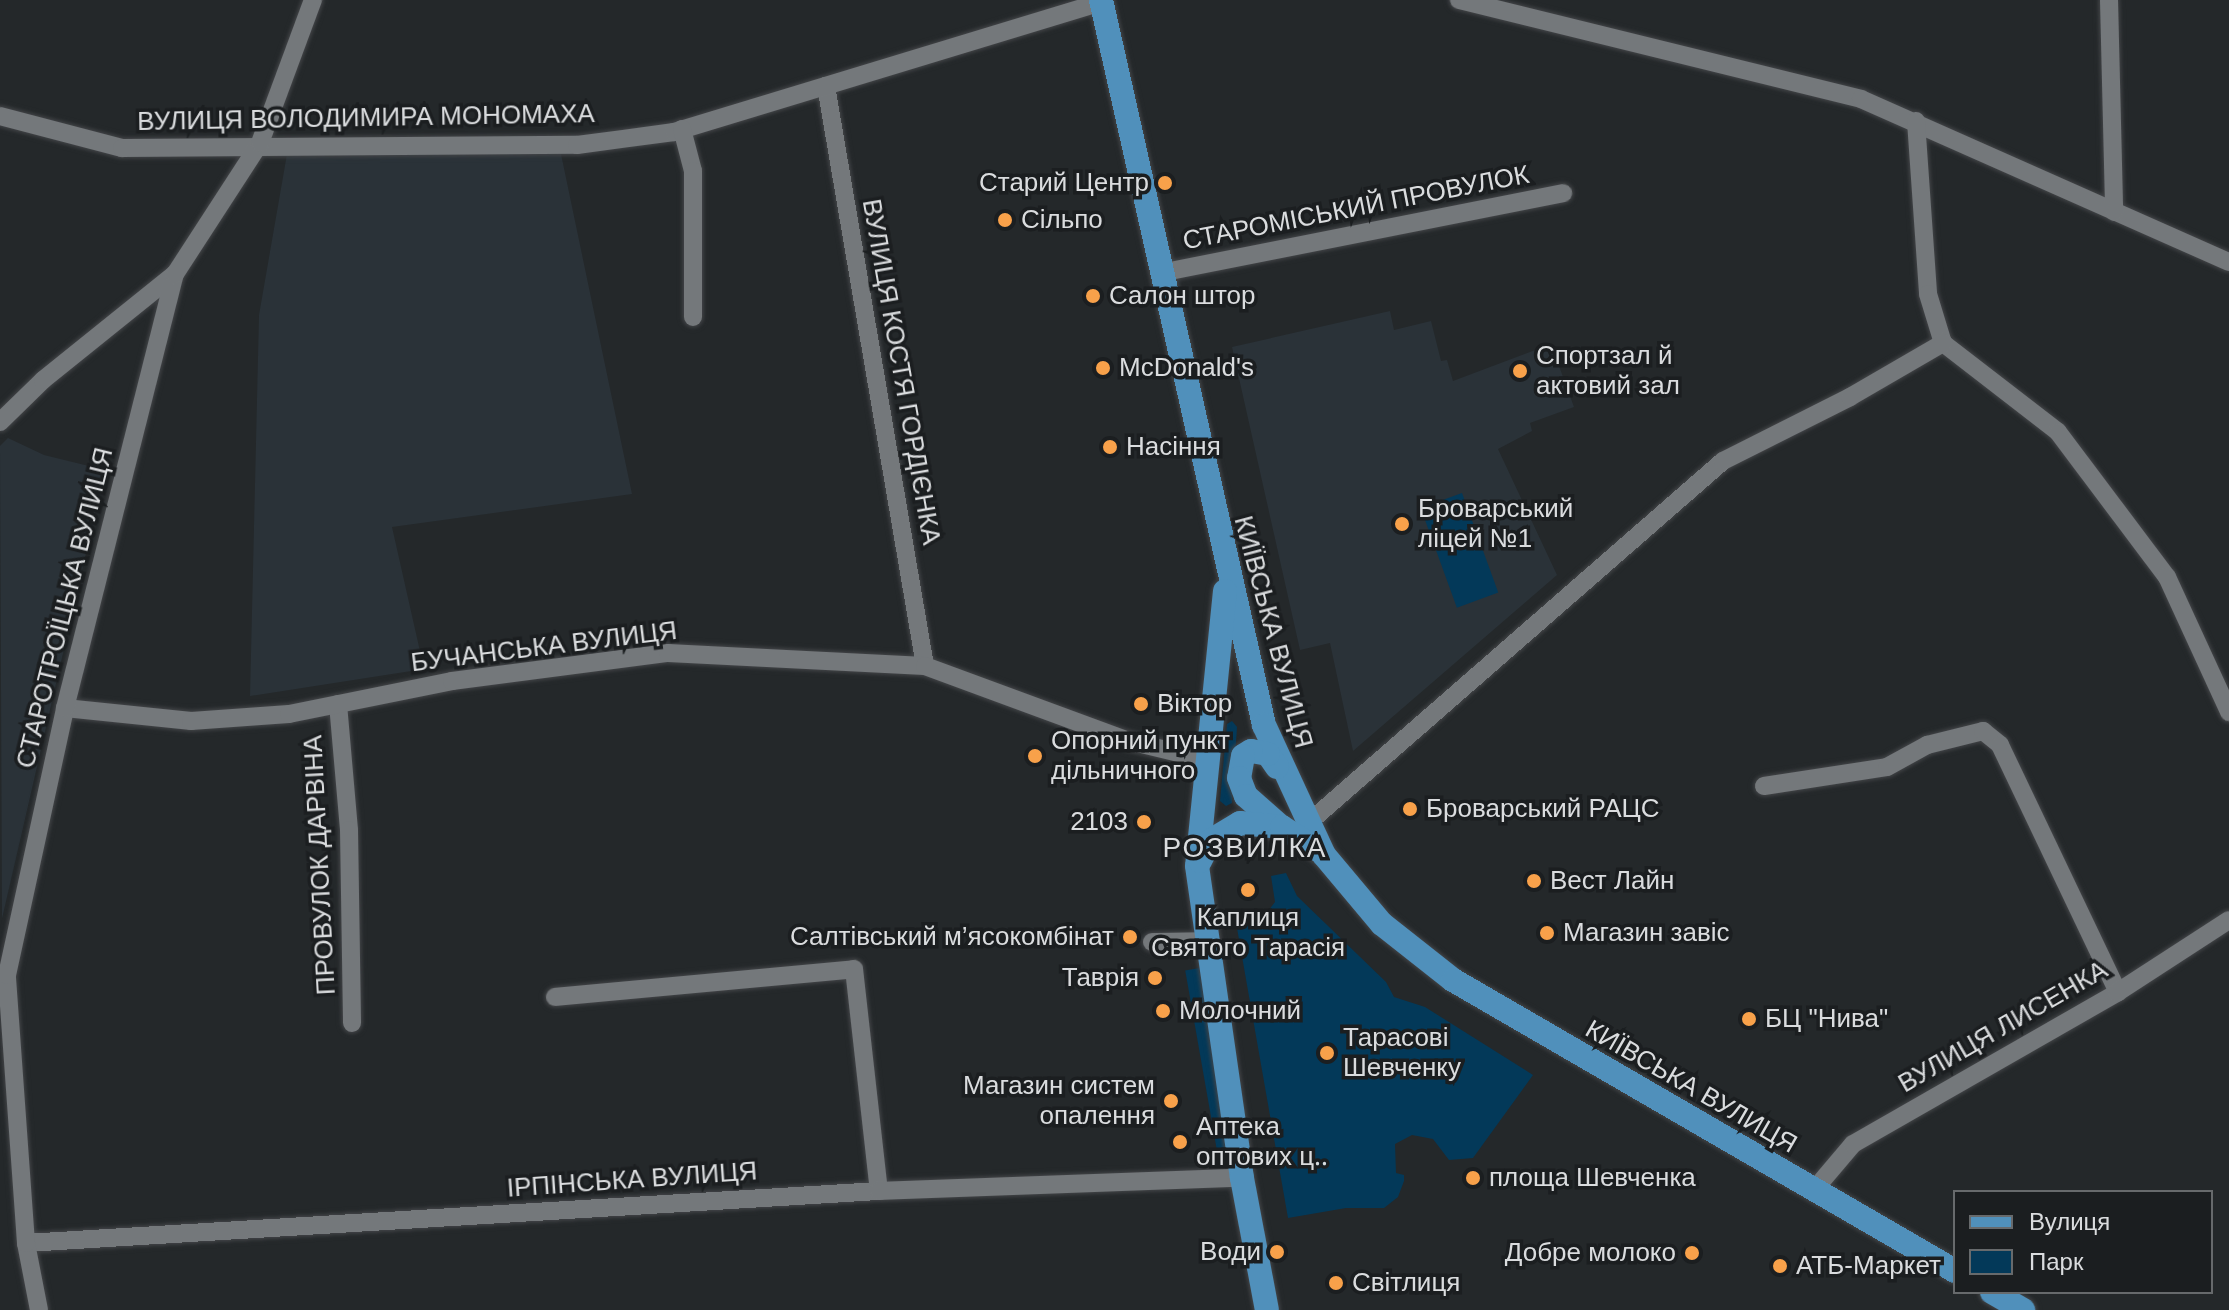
<!DOCTYPE html>
<meta charset="utf-8">
<style>
body{margin:0}
#map{position:relative;width:2229px;height:1310px;overflow:hidden;background:#24282a;font-family:Helvetica,sans-serif}
div>[style]{position:absolute}
[style*='--x']{left:calc(var(--x)*1px);top:calc(var(--y)*1px);width:calc(var(--w)*1px);rotate:calc(var(--a)*1deg)}
.built>*{inset:0;background:#2a3238}
.green>*{inset:0;background:#033959;transform-origin:0 0}
.roads{filter:drop-shadow(0 0 2px #434548) drop-shadow(0 0 2px #434548)}
.street>*{height:18px;margin:-9px;padding:0 9px;transform-origin:9px;border-radius:9px;background:#74787b}
.primary>*{height:24px;margin:-12px;padding:0 12px;transform-origin:12px;border-radius:12px;background:#5090bb}
.dots>*{width:22px;height:22px;translate:-50% -50%;box-sizing:border-box;border:4px solid #1b1e20;border-radius:50%}
span{translate:-50% -50%;white-space:nowrap;text-align:center;line-height:1.15;-webkit-text-stroke:7px #1b1e20;paint-order:stroke}
.street-label{font-size:26px;color:#dadcde}
.poi-label{font-size:26px;color:#dadcde}
.right{translate:-100% -50%;text-align:right}
.left{translate:0 -50%;text-align:left}
.neighbourhood-label{font-size:28px;color:#dadcde;letter-spacing:2px}
.legend{position:absolute;left:1953px;top:1190px;width:260px;height:104px;box-sizing:border-box;background:#1b1e20;border:2px solid #676a6c;margin:0;padding:10px 14px;list-style:none;font-size:24px;color:#dadcde}
.legend li{display:flex;align-items:center;gap:16px;height:40px}
.legend b{width:40px;border:2px solid #676a6c}
</style>
<div id="map">
<div class="built">
<i style="clip-path:polygon(287px 154px,561px 154px,632px 494px,392px 527px,424px 669px,250px 696px,259px 315px)"></i>
<i style="clip-path:polygon(1390px 311px,1394px 330px,1431px 321px,1441px 361px,1447px 360px,1453px 381px,1551px 344px,1574px 407px,1530px 423px,1532px 431px,1498px 449px,1557px 575px,1353px 751px,1330px 643px,1300px 650px,1232px 347px)"></i>
<i style="clip-path:polygon(8px 438px,44px 455px,105px 470px,2px 919px,0 446px)"></i>
</div>
<div class="green">
<i style="left:1462px;top:493px;width:106px;height:44px;rotate:70deg"></i>
<i style="clip-path:polygon(1232px 721px,1237px 727px,1232px 803px,1226px 806px,1220px 801px,1227px 724px)"></i>
<i style="clip-path:polygon(1286px 873px,1297px 896px,1386px 982px,1394px 997px,1425px 1007px,1533px 1075px,1473px 1158px,1449px 1160px,1433px 1139px,1412px 1135px,1395px 1144px,1396px 1173px,1404px 1175px,1404px 1181px,1398px 1197px,1384px 1208px,1346px 1208px,1288px 1218px,1234px 911px,1265px 915px,1275px 902px,1271px 876px)"></i>
<i style="left:1199px;top:968px;width:198px;height:14px;rotate:80deg"></i>
</div>
<div class="roads">
<div class="street">
<i style="--x:1459;--y:0;--w:414;--a:13.8"></i>
<i style="--x:1861;--y:99;--w:402;--a:23.9"></i>
<i style="--x:2109;--y:0;--w:212;--a:88.6"></i>
<i style="--x:826;--y:86;--w:588;--a:80.31"></i>
<i style="--x:0;--y:116;--w:126;--a:14.7"></i>
<i style="--x:122;--y:148;--w:455;--a:-0.4"></i>
<i style="--x:577;--y:145;--w:98;--a:-7.6"></i>
<i style="--x:674;--y:132;--w:447;--a:-16.9"></i>
<i style="--x:1916;--y:121;--w:173;--a:86"></i>
<i style="--x:1928;--y:294;--w:51;--a:73"></i>
<i style="--x:1943;--y:343;--w:145;--a:37.7"></i>
<i style="--x:2058;--y:432;--w:181;--a:53.1"></i>
<i style="--x:2167;--y:577;--w:149;--a:65.3"></i>
<i style="--x:682;--y:129;--w:43;--a:75.3"></i>
<i style="--x:693;--y:171;--w:146;--a:90"></i>
<i style="--x:1160;--y:273;--w:411;--a:-11.2"></i>
<i style="--x:0;--y:422;--w:60;--a:-44.3"></i>
<i style="--x:43;--y:380;--w:169;--a:-38.8"></i>
<i style="--x:338;--y:704;--w:126;--a:85"></i>
<i style="--x:349;--y:830;--w:193;--a:89.1"></i>
<i style="--x:65;--y:708;--w:127;--a:5.9"></i>
<i style="--x:191;--y:721;--w:98;--a:-4.1"></i>
<i style="--x:289;--y:714;--w:166;--a:-11.4"></i>
<i style="--x:452;--y:681;--w:218;--a:-7.4"></i>
<i style="--x:668;--y:653;--w:257;--a:2.9"></i>
<i style="--x:925;--y:666;--w:217;--a:20.2"></i>
<i style="--x:1129;--y:741;--w:81;--a:13.5"></i>
<i style="--x:1764;--y:786;--w:124;--a:-8.8"></i>
<i style="--x:1887;--y:767;--w:46;--a:-28.8"></i>
<i style="--x:1927;--y:745;--w:58;--a:-14"></i>
<i style="--x:1983;--y:731;--w:22;--a:39"></i>
<i style="--x:2000;--y:745;--w:274;--a:64.5"></i>
<i style="--x:1307;--y:824;--w:552;--a:-41.11"></i>
<i style="--x:1723;--y:461;--w:142;--a:-26.7"></i>
<i style="--x:1850;--y:397;--w:108;--a:-30.1"></i>
<i style="--x:1152;--y:942;--w:55;--a:-1"></i>
<i style="--x:555;--y:997;--w:300;--a:-5.3"></i>
<i style="--x:854;--y:969;--w:223;--a:83.6"></i>
<i style="--x:1814;--y:1190;--w:60;--a:-49.7"></i>
<i style="--x:1853;--y:1144;--w:305;--a:-29.8"></i>
<i style="--x:2118;--y:992;--w:132;--a:-33"></i>
<i style="--x:26;--y:1243;--w:855;--a:-3.49"></i>
<i style="--x:879;--y:1191;--w:363;--a:-2.1"></i>
<i style="--x:39;--y:1310;--w:68;--a:-101"></i>
<i style="--x:26;--y:1243;--w:269;--a:-94.1"></i>
<i style="--x:7;--y:975;--w:273;--a:-77.7"></i>
<i style="--x:65;--y:708;--w:448;--a:-75.8"></i>
<i style="--x:175;--y:274;--w:156;--a:-57"></i>
<i style="--x:260;--y:143;--w:153;--a:-69.7"></i>
</div>
<div class="primary">
<i style="--x:1101;--y:0;--w:743;--a:77.33"></i>
<i style="--x:1264;--y:725;--w:143;--a:65.2"></i>
<i style="--x:1324;--y:855;--w:90;--a:50"></i>
<i style="--x:1382;--y:924;--w:90;--a:38.3"></i>
<i style="--x:1453;--y:980;--w:580;--a:30.1"></i>
<i style="--x:1225;--y:591;--w:276;--a:95.8"></i>
<i style="--x:1197;--y:866;--w:315;--a:81.8"></i>
<i style="--x:1242;--y:1178;--w:134;--a:79.3"></i>
<i style="--x:1277;--y:767;--w:16;--a:-125"></i>
<i style="--x:1268;--y:754;--w:17;--a:-170"></i>
<i style="--x:1251;--y:751;--w:9;--a:148"></i>
<i style="--x:1243;--y:756;--w:22;--a:100"></i>
<i style="--x:1239;--y:778;--w:19;--a:69"></i>
<i style="--x:1246;--y:796;--w:45;--a:41.4"></i>
<i style="--x:1200;--y:861;--w:22;--a:-63"></i>
<i style="--x:1210;--y:841;--w:35;--a:-31"></i>
<i style="--x:1240;--y:823;--w:42;--a:5.4"></i>
<i style="--x:1282;--y:827;--w:43;--a:32.6"></i>
<i style="--x:1992;--y:1292;--w:36;--a:30"></i>
</div>
</div>
<div class="dots">
<i style="left:1165px;top:183px;background:#f8a14a"></i>
<i style="left:1005px;top:220px;background:#f8a14a"></i>
<i style="left:1093px;top:296px;background:#f8a14a"></i>
<i style="left:1103px;top:368px;background:#f8a14a"></i>
<i style="left:1520px;top:371px;background:#f8a14a"></i>
<i style="left:1110px;top:447px;background:#f8a14a"></i>
<i style="left:1402px;top:524px;background:#f8a14a"></i>
<i style="left:1141px;top:704px;background:#f8a14a"></i>
<i style="left:1035px;top:756px;background:#f8a14a"></i>
<i style="left:1410px;top:809px;background:#f8a14a"></i>
<i style="left:1144px;top:822px;background:#f8a14a"></i>
<i style="left:1534px;top:881px;background:#f8a14a"></i>
<i style="left:1248px;top:890px;background:#f8a14a"></i>
<i style="left:1547px;top:933px;background:#f8a14a"></i>
<i style="left:1130px;top:937px;background:#f8a14a"></i>
<i style="left:1155px;top:978px;background:#f8a14a"></i>
<i style="left:1163px;top:1011px;background:#f8a14a"></i>
<i style="left:1749px;top:1019px;background:#f8a14a"></i>
<i style="left:1327px;top:1053px;background:#f8a14a"></i>
<i style="left:1171px;top:1101px;background:#f8a14a"></i>
<i style="left:1180px;top:1142px;background:#f8a14a"></i>
<i style="left:1473px;top:1178px;background:#f8a14a"></i>
<i style="left:1277px;top:1252px;background:#f8a14a"></i>
<i style="left:1692px;top:1253px;background:#f8a14a"></i>
<i style="left:1780px;top:1266px;background:#f8a14a"></i>
<i style="left:1336px;top:1283px;background:#f8a14a"></i>
</div>
<div class="street-label">
<span style="left:366px;top:118px;rotate:-1deg">ВУЛИЦЯ ВОЛОДИМИРА МОНОМАХА</span>
<span style="left:1356px;top:208px;rotate:-11deg">СТАРОМІСЬКИЙ ПРОВУЛОК</span>
<span style="left:901px;top:372px;rotate:80deg">ВУЛИЦЯ КОСТЯ ГОРДІЄНКА</span>
<span style="left:65px;top:608px;rotate:-76deg">СТАРОТРОЇЦЬКА ВУЛИЦЯ</span>
<span style="left:1273px;top:632px;rotate:75deg">КИЇВСЬКА ВУЛИЦЯ</span>
<span style="left:544px;top:647px;rotate:-7deg">БУЧАНСЬКА ВУЛИЦЯ</span>
<span style="left:320px;top:865px;rotate:-93deg">ПРОВУЛОК ДАРВІНА</span>
<span style="left:2003px;top:1027px;rotate:-30deg">ВУЛИЦЯ ЛИСЕНКА</span>
<span style="left:1691px;top:1087px;rotate:30deg">КИЇВСЬКА ВУЛИЦЯ</span>
<span style="left:632px;top:1180px;rotate:-4deg">ІРПІНСЬКА ВУЛИЦЯ</span>
</div>
<div class="poi-label">
<span class="right" style="left:1149px;top:183px">Старий Центр</span>
<span class="left" style="left:1021px;top:220px">Сільпо</span>
<span class="left" style="left:1109px;top:296px">Салон штор</span>
<span class="left" style="left:1536px;top:371px">Спортзал й<br>актовий зал</span>
<span class="left" style="left:1119px;top:368px">McDonald's</span>
<span class="left" style="left:1126px;top:447px">Насіння</span>
<span class="left" style="left:1418px;top:524px">Броварський<br>ліцей №1</span>
<span class="left" style="left:1157px;top:704px">Віктор</span>
<span class="left" style="left:1051px;top:756px">Опорний пункт<br>дільничного</span>
<span class="left" style="left:1426px;top:809px">Броварський РАЦС</span>
<span class="right" style="left:1128px;top:822px">2103</span>
<span class="left" style="left:1550px;top:881px">Вест Лайн</span>
<span style="left:1248px;top:933px">Каплиця<br>Святого Тарасія</span>
<span class="left" style="left:1563px;top:933px">Магазин завіс</span>
<span class="right" style="left:1114px;top:937px">Салтівський м’ясокомбінат</span>
<span class="right" style="left:1139px;top:978px">Таврія</span>
<span class="left" style="left:1179px;top:1011px">Молочний</span>
<span class="left" style="left:1765px;top:1019px">БЦ "Нива"</span>
<span class="left" style="left:1343px;top:1053px">Тарасові<br>Шевченку</span>
<span class="right" style="left:1155px;top:1101px">Магазин систем<br>опалення</span>
<span class="left" style="left:1196px;top:1142px">Аптека<br>оптових ц‥</span>
<span class="left" style="left:1489px;top:1178px">площа Шевченка</span>
<span class="right" style="left:1261px;top:1252px">Води</span>
<span class="right" style="left:1676px;top:1253px">Добре молоко</span>
<span class="left" style="left:1796px;top:1266px">АТБ-Маркет</span>
<span class="left" style="left:1352px;top:1283px">Світлиця</span>
</div>
<div class="neighbourhood-label">
<span style="left:1245px;top:848px">РОЗВИЛКА</span>
</div>
<ul class="legend">
<li><b style="height:10px;background:#5090bb"></b>Вулиця</li>
<li><b style="height:22px;background:#033959"></b>Парк</li>
</ul>
</div>
